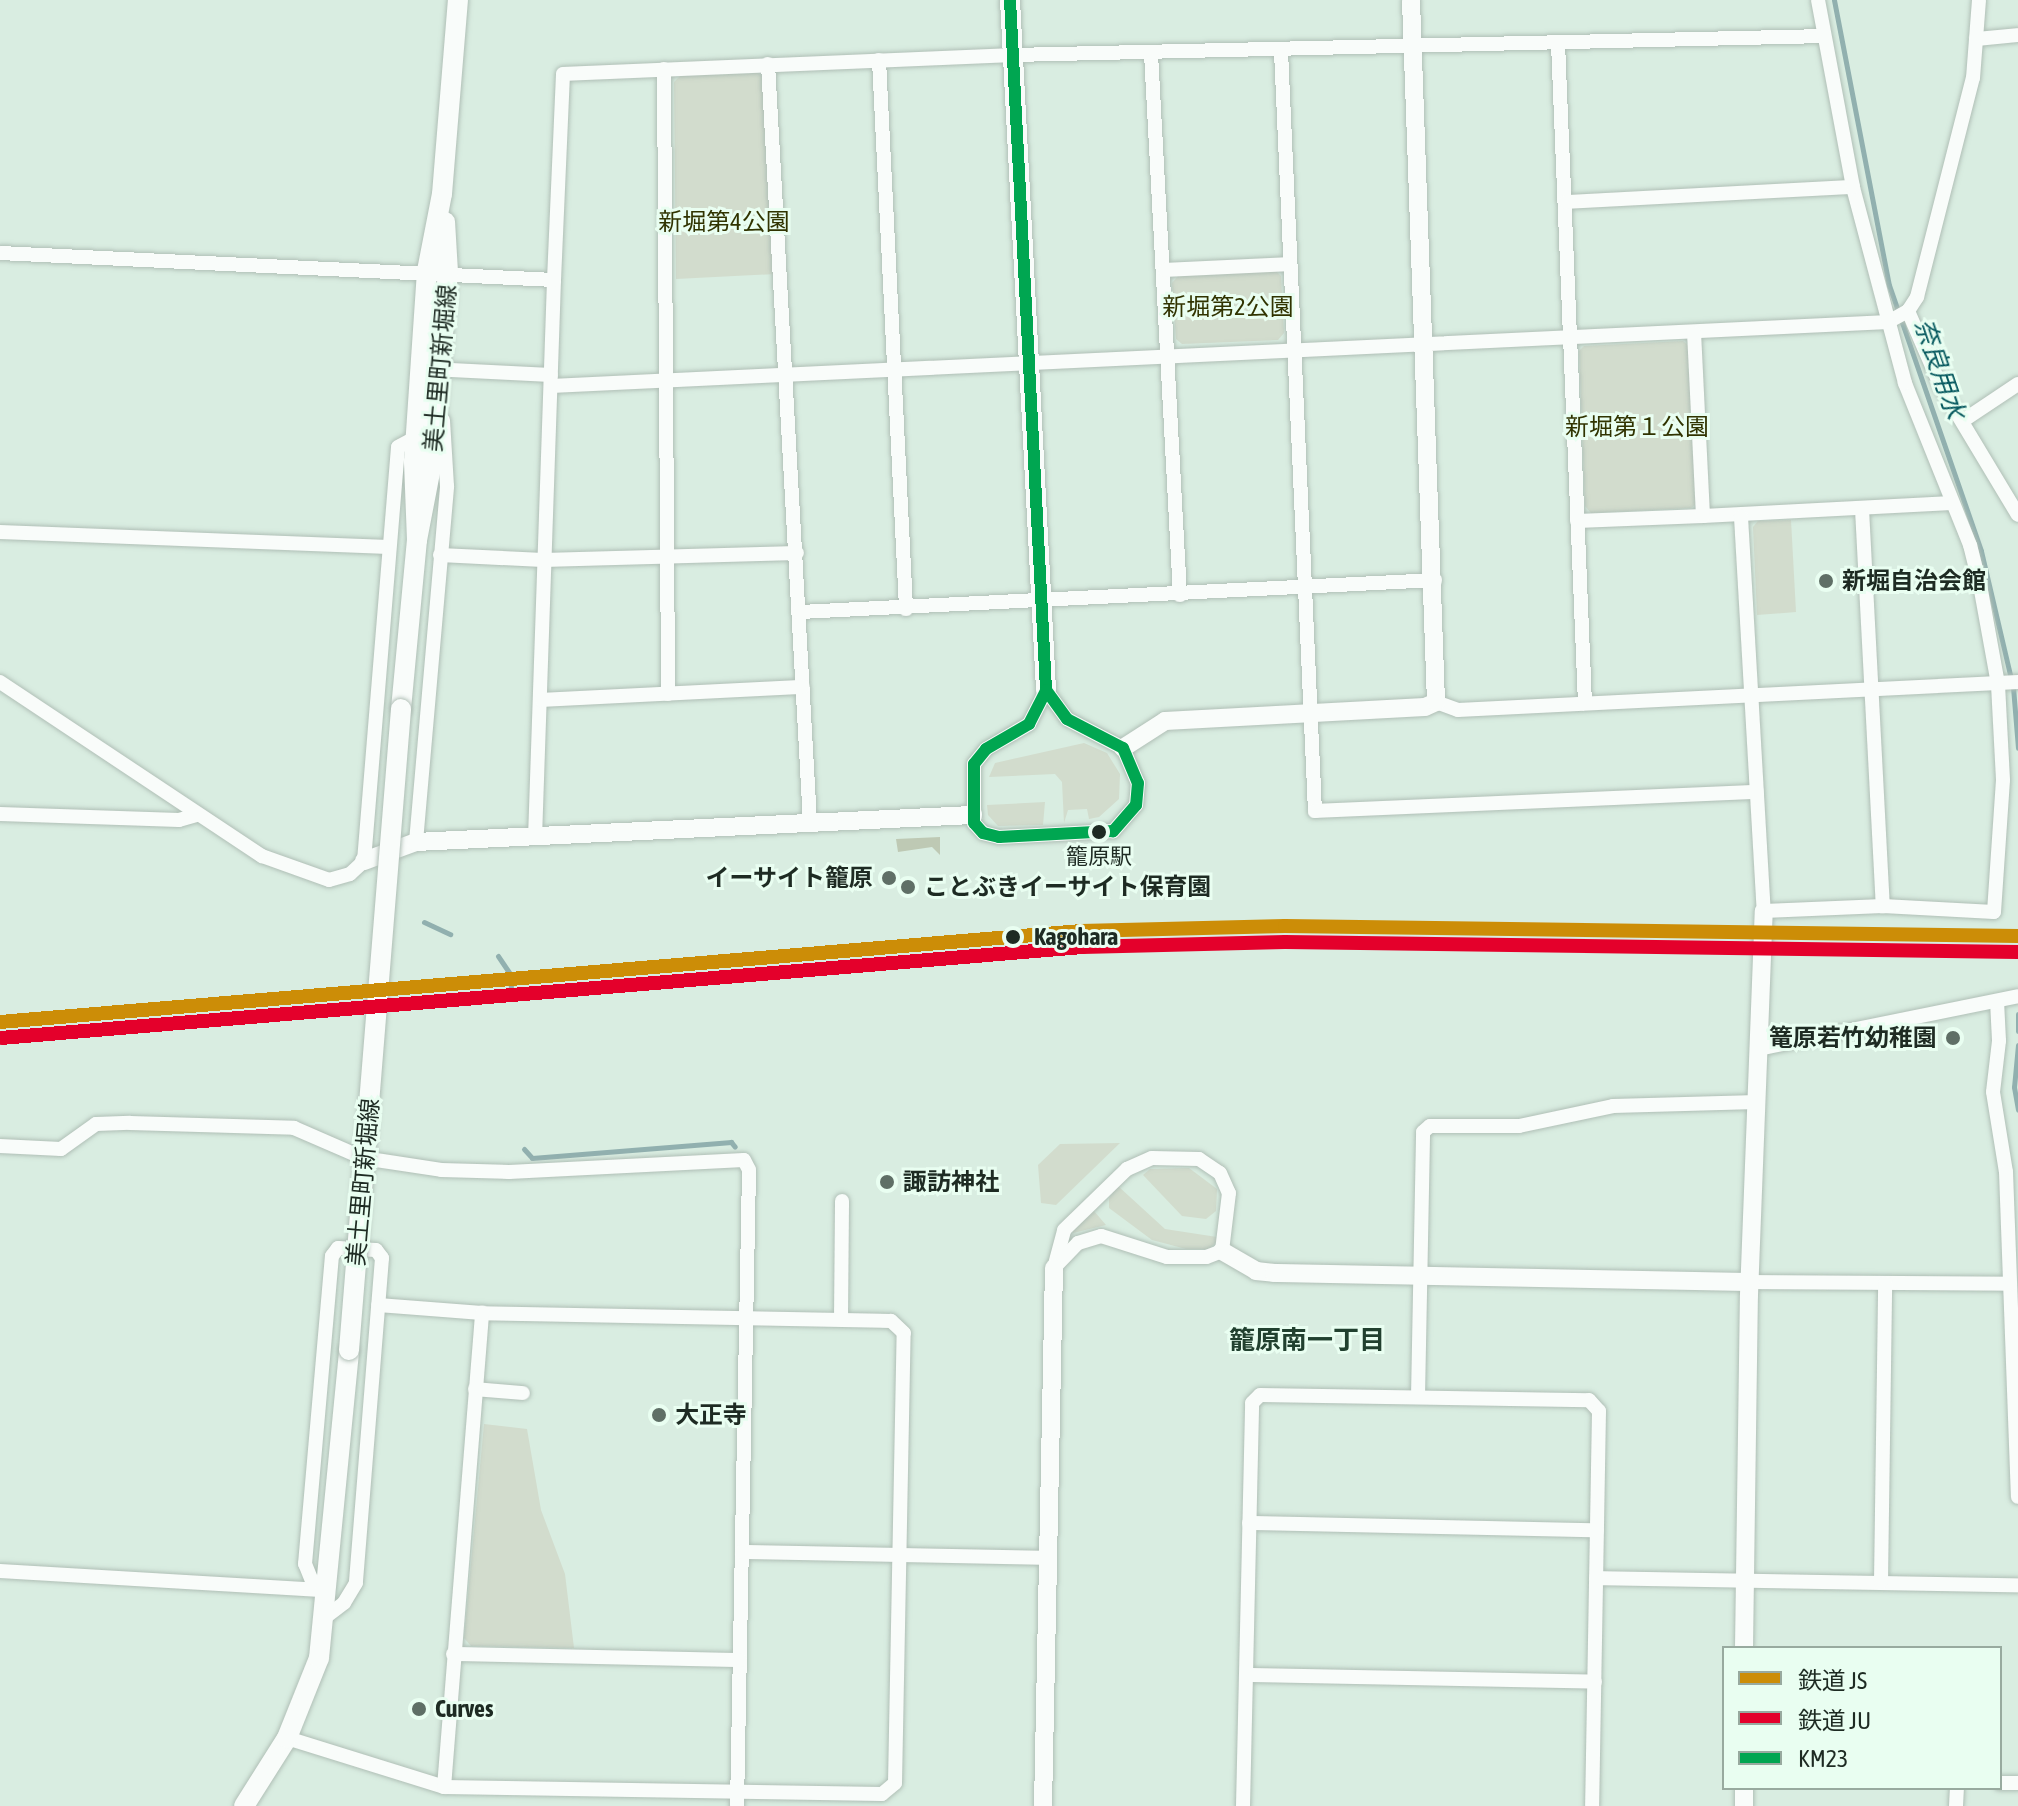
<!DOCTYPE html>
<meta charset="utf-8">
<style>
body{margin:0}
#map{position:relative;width:2018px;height:1806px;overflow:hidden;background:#d9ede1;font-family:"Asap Condensed","Noto Sans JP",sans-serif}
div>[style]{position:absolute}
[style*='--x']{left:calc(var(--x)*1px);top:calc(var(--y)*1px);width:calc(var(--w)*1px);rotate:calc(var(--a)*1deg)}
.green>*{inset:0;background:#d2dccd}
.forest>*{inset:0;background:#bec9b4}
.stream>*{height:5px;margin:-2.5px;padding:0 2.5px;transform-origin:2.5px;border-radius:2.5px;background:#91b0af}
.roads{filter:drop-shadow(0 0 2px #b0bfb6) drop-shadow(0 0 2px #b0bfb6)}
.minor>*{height:14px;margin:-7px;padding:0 7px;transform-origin:7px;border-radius:7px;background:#f9fcfa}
.tertiary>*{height:18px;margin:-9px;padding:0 9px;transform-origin:9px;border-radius:9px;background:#f9fcfa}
.secondary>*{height:20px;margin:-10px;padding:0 10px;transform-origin:10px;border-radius:10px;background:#f9fcfa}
.bridges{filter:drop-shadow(0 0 2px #b0bfb6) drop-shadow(0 0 2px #b0bfb6)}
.secondary-bridge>*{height:20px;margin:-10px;padding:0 10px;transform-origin:10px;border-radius:10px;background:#f9fcfa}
.bus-1>*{height:12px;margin:-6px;padding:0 6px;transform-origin:6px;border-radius:6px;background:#00a651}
.rail-1>*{height:14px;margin:-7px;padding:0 7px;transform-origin:7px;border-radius:7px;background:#cc8d07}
.rail-2>*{height:14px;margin:-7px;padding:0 7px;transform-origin:7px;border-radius:7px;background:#e4002b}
.dots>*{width:22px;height:22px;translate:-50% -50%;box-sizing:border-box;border:4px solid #e9fef1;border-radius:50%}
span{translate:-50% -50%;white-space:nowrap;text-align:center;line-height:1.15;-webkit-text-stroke:6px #e9fef1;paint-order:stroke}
.bus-label{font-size:22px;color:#1e2b23}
.park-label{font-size:24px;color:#303300}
.street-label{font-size:24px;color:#1e2b23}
.poi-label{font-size:24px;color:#1e2b23;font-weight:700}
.left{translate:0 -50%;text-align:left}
.right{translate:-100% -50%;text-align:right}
.stop-label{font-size:24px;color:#1e2b23;font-weight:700}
.water-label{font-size:26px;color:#05585e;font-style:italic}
.neighbourhood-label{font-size:26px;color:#21402f;font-weight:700}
.legend{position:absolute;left:1722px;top:1646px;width:280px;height:144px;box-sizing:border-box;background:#e9fef1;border:2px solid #98aa9f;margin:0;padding:10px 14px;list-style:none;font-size:24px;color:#1e2b23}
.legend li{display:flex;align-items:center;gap:16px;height:40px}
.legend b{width:40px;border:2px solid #98aa9f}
</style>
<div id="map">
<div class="green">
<i style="clip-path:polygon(758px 73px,765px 79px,776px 274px,676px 279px,674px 82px,680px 76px)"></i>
<i style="clip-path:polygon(1274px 269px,1281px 276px,1284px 333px,1278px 340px,1182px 344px,1176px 339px,1172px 283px,1179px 275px)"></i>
<i style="clip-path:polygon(1683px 341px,1689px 346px,1697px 503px,1691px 508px,1591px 513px,1585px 506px,1579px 351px,1584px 346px)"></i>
<i style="clip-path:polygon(1791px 520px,1796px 612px,1757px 615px,1753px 527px,1758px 521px)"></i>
<i style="clip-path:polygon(1084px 743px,1107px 753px,1120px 774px,1119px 799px,1099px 817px,1089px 819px,1087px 809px,1068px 810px,1064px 823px,1062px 782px,1055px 774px,989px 777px,995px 763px)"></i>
<i style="clip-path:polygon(1045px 802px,1043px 825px,998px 826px,988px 815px,987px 805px)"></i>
<i style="clip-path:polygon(1120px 1143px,1056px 1205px,1041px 1203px,1038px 1165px,1060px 1144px)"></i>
<i style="clip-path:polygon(1189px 1168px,1217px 1189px,1216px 1211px,1206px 1219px,1182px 1216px,1143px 1175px,1150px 1169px)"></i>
<i style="clip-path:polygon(1118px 1186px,1165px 1229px,1217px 1237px,1216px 1242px,1209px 1249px,1186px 1249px,1152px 1240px,1109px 1208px,1109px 1198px)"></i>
<i style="clip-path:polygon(1094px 1211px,1106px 1225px,1073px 1233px,1073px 1231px)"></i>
<i style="clip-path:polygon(484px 1424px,527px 1429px,541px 1510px,565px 1574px,574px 1648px,471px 1646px,464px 1638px)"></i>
</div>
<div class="forest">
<i style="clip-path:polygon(940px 837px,940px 855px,932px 847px,898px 852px,896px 839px)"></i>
</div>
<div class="stream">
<i style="--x:1834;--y:0;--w:290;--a:79.1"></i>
<i style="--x:1889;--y:285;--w:281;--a:70.9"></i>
<i style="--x:1981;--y:551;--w:140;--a:76.8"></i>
<i style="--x:2013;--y:687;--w:61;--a:85.3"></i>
<i style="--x:424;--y:922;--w:29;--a:25"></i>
<i style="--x:498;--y:956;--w:22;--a:56"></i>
<i style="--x:510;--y:974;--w:14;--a:86"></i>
<i style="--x:2018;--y:1014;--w:17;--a:90"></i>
<i style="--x:2018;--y:1045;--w:42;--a:95.4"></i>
<i style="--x:2014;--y:1087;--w:23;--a:80"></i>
<i style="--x:524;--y:1149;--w:12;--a:48"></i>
<i style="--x:532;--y:1158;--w:200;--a:-4.6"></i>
<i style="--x:731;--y:1142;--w:6;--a:51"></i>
</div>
<div class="roads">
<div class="minor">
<i style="--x:1976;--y:39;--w:42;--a:-5.4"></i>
<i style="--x:1558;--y:43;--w:661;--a:87.66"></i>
<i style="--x:1281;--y:51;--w:761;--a:87.44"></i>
<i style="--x:1315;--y:811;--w:442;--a:-2.5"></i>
<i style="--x:1151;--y:53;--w:543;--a:86.94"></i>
<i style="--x:879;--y:60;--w:550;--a:87.18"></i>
<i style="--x:768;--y:64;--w:760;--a:86.83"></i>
<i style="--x:664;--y:69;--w:625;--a:89.63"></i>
<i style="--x:1566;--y:202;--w:287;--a:-3"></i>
<i style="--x:0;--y:253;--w:555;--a:2.79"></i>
<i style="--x:554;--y:280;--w:557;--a:91.95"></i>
<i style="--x:1165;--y:270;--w:125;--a:-2.7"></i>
<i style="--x:554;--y:280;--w:206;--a:-87.5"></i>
<i style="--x:563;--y:74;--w:450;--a:-2.4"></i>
<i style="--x:1013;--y:55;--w:810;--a:-1.34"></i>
<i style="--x:1908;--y:311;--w:83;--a:66.5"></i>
<i style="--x:1941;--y:387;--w:149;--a:59"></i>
<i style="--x:431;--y:369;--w:120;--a:2.9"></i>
<i style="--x:551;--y:386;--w:1339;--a:-2.74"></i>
<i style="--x:1888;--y:322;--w:23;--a:-29"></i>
<i style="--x:1908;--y:311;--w:17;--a:-57"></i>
<i style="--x:1917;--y:297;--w:226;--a:-75.7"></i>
<i style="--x:1973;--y:78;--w:78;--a:-85.6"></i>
<i style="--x:1964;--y:420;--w:65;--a:-33.7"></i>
<i style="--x:1862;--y:509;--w:398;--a:87"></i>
<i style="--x:1703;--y:516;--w:249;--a:-3"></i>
<i style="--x:1741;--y:517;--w:395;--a:86.7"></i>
<i style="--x:1764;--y:911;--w:119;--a:-2.4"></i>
<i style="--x:1883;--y:906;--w:111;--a:3.1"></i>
<i style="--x:1994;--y:912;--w:132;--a:-86.1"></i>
<i style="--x:2003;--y:780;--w:96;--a:-93"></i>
<i style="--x:1998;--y:684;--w:101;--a:-100.3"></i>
<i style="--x:1980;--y:585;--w:41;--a:-104"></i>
<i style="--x:1970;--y:545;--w:175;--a:-111.9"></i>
<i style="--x:1905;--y:383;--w:203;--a:-104.9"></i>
<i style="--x:1853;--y:187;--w:190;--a:-100.6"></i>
<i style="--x:1577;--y:521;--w:126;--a:-2.3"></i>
<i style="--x:1703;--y:516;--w:183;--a:-92.8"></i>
<i style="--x:0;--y:532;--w:389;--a:2.2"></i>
<i style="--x:440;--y:555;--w:103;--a:2.8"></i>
<i style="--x:543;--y:560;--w:254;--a:-1.6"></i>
<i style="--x:800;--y:612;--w:636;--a:-2.88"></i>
<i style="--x:0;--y:682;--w:315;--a:33.6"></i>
<i style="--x:262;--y:856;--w:71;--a:19.7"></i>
<i style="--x:329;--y:880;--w:22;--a:-16"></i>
<i style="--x:350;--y:874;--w:19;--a:-43"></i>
<i style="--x:364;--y:861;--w:415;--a:-85.3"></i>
<i style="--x:398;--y:447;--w:24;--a:-28"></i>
<i style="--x:1046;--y:690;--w:36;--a:54"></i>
<i style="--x:1067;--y:719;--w:63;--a:27.4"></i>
<i style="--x:1123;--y:748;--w:38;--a:67"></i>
<i style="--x:1138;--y:783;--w:22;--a:95"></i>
<i style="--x:1136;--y:805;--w:35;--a:131"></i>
<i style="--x:1113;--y:831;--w:114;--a:177"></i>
<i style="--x:999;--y:837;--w:16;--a:-166"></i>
<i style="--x:983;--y:833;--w:13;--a:-132"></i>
<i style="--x:974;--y:823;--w:59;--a:-90"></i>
<i style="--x:974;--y:764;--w:19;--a:-51"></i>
<i style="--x:986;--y:749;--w:50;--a:-30.2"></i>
<i style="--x:1029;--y:724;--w:38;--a:-63"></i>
<i style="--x:542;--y:700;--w:261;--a:-2.9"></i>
<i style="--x:1436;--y:702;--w:23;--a:20"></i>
<i style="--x:1458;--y:710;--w:561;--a:-2.86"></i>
<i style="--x:0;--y:814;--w:179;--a:1.9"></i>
<i style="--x:179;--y:820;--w:19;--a:-16"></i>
<i style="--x:416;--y:842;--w:357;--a:-85"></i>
<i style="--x:447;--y:486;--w:66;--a:-93.5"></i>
<i style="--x:1997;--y:1001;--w:40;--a:87.1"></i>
<i style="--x:1999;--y:1041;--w:51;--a:96.7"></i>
<i style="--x:1993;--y:1092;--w:81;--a:80.8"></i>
<i style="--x:2006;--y:1172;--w:325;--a:87.9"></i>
<i style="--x:1758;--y:1049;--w:265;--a:-11.5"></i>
<i style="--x:0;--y:1146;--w:61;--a:2.8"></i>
<i style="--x:61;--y:1149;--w:43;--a:-35.5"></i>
<i style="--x:96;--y:1124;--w:34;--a:-2"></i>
<i style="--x:130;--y:1123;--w:164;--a:1.7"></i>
<i style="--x:294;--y:1128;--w:75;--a:23.5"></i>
<i style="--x:363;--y:1158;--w:79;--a:8.7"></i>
<i style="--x:441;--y:1170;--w:68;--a:1.7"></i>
<i style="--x:509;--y:1172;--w:235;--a:-2.9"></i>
<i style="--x:744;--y:1160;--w:11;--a:63"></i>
<i style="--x:749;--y:1170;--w:636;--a:91.08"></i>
<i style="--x:1152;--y:1158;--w:47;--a:1.2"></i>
<i style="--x:1199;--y:1159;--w:25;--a:34"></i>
<i style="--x:1220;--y:1173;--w:22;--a:66"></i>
<i style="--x:1229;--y:1193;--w:58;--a:96.9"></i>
<i style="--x:1222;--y:1251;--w:17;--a:159"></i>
<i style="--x:1206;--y:1257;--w:39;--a:180"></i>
<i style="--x:1167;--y:1257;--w:69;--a:-162.3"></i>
<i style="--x:1101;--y:1236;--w:24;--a:163"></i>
<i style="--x:1078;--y:1243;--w:35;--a:134"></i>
<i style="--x:1054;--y:1268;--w:39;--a:-75"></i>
<i style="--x:1064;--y:1230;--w:88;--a:-44.1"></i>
<i style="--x:1127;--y:1169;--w:27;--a:-24"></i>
<i style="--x:1751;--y:1282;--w:259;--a:0.4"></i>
<i style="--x:841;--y:1319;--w:118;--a:-89.5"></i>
<i style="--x:475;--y:1389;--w:48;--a:4.8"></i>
<i style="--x:1418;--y:1397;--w:265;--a:-88.9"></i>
<i style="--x:1423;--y:1132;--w:9;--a:-41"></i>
<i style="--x:1430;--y:1126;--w:89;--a:0"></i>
<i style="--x:1519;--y:1126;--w:96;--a:-12"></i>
<i style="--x:1613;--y:1106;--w:144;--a:-1.6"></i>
<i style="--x:1249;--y:1523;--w:348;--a:1.2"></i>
<i style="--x:742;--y:1552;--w:305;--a:1.1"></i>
<i style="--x:0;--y:1571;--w:317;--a:3.4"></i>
<i style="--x:1596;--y:1578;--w:422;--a:1"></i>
<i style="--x:1881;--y:1582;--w:299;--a:-89.2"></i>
<i style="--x:314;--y:1586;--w:24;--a:-112"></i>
<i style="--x:305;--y:1564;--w:309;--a:-85"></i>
<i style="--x:332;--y:1256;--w:10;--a:-53"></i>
<i style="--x:338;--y:1248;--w:38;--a:3"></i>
<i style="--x:376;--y:1250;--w:10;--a:53"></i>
<i style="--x:382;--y:1258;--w:326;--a:94.6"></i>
<i style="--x:356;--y:1583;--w:23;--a:121"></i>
<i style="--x:344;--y:1603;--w:25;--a:143"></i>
<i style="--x:453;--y:1654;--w:287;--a:1.2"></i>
<i style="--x:1246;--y:1675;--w:349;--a:1.1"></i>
<i style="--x:287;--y:1738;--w:164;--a:17.3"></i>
<i style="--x:444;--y:1787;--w:438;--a:0.9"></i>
<i style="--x:882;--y:1794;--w:17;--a:-40"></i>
<i style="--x:895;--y:1783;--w:450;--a:-88.9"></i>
<i style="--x:904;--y:1333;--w:18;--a:-137"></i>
<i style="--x:891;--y:1321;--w:409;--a:-178.9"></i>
<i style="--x:482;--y:1313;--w:104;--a:-175.6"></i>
<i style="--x:2000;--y:1783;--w:18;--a:0"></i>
<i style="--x:444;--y:1787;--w:476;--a:-85.4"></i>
<i style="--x:1243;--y:1806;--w:403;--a:-88.7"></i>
<i style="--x:1252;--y:1403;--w:11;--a:-45"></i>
<i style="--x:1260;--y:1395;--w:329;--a:0.9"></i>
<i style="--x:1589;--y:1400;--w:15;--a:48"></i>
<i style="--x:1599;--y:1411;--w:395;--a:91"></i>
<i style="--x:1956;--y:1806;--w:18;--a:-87"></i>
</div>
<div class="tertiary">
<i style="--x:1123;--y:748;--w:50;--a:-32.7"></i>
<i style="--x:1165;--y:721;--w:260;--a:-3.1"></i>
<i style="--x:1425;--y:707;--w:12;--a:-24"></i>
<i style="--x:1436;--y:702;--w:702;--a:-92.04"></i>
<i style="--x:364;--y:861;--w:55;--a:-20.1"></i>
<i style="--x:416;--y:842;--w:558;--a:-2.78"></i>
<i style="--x:1222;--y:1251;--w:39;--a:30"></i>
<i style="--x:1256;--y:1271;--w:18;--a:6"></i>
<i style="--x:1274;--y:1273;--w:477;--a:1.1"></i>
<i style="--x:1744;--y:1648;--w:353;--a:-89.2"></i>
<i style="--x:1749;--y:1295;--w:384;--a:-87.8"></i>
<i style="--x:1043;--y:1806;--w:538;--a:-88.83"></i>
<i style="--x:1744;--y:1806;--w:18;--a:-90"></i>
</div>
<div class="secondary">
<i style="--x:1010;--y:0;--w:691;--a:87.01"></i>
<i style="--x:417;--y:540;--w:78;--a:-92.2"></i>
<i style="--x:414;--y:462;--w:191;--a:-86.1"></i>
<i style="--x:427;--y:271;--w:78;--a:-79"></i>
<i style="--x:442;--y:194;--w:195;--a:-85.3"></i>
<i style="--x:401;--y:709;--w:170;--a:-84.6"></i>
<i style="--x:417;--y:540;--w:79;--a:-79.1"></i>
<i style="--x:432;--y:462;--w:191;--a:-85.2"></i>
<i style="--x:448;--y:272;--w:50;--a:-93.4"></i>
<i style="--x:244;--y:1806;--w:80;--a:-57.7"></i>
<i style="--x:287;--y:1738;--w:86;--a:-68.2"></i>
<i style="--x:319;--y:1658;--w:309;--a:-84.4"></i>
</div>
</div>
<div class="bridges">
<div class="secondary-bridge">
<i style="--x:349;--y:1350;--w:643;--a:-85.36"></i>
</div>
</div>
<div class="bus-1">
<i style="--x:1010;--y:0;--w:691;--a:87.01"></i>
<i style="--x:1046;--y:690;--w:36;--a:54"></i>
<i style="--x:1067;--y:719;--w:63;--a:27.4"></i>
<i style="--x:1123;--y:748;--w:38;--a:67"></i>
<i style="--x:1138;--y:783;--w:22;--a:95"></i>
<i style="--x:1136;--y:805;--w:35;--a:131"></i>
<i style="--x:1113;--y:831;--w:114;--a:177"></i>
<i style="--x:999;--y:837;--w:16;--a:-166"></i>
<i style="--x:983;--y:833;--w:13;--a:-132"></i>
<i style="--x:974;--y:823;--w:59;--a:-90"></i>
<i style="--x:974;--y:764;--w:19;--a:-51"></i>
<i style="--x:986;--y:749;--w:50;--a:-30.2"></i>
<i style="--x:1029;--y:724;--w:38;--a:-63"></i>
</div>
<div class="rail-1">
<i style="--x:0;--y:1022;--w:1085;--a:-4.81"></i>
<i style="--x:1081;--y:931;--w:204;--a:-1.4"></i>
<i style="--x:1285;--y:926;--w:733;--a:0.78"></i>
</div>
<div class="rail-2">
<i style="--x:1;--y:1038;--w:1085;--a:-4.81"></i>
<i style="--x:1082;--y:947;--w:203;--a:-1.4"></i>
<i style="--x:1285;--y:942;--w:733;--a:0.78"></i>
</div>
<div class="dots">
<i style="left:1826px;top:581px;background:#5f6f66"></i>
<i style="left:1099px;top:832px;background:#1e2b23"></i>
<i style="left:889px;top:878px;background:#5f6f66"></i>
<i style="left:908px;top:887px;background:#5f6f66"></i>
<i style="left:1013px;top:937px;background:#1e2b23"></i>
<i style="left:1953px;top:1038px;background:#5f6f66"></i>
<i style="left:887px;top:1182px;background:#5f6f66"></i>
<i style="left:659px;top:1415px;background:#5f6f66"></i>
<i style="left:419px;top:1709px;background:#5f6f66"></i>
</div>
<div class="bus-label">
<span style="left:1099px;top:857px">籠原駅</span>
</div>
<div class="park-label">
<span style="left:724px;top:222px">新堀第4公園</span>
<span style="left:1228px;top:307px">新堀第2公園</span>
<span style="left:1637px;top:427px">新堀第１公園</span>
</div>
<div class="street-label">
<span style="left:440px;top:368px;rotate:-85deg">美土里町新堀線</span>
<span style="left:363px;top:1182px;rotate:-85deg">美土里町新堀線</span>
</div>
<div class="poi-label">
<span class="left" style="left:1842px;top:581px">新堀自治会館</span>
<span class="right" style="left:873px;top:878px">イーサイト籠原</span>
<span class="left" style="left:924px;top:887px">ことぶきイーサイト保育園</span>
<span class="right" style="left:1937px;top:1038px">篭原若竹幼稚園</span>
<span class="left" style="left:903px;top:1182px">諏訪神社</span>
<span class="left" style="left:675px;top:1415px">大正寺</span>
<span class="left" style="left:435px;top:1709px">Curves</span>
</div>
<div class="stop-label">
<span class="left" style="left:1034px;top:937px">Kagohara</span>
</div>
<div class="water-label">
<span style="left:1939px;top:369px;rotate:71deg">奈良用水</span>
</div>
<div class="neighbourhood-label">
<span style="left:1307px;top:1341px">籠原南一丁目</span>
</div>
<ul class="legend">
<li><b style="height:10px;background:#cc8d07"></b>鉄道 JS</li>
<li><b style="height:10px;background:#e4002b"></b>鉄道 JU</li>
<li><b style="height:10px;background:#00a651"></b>KM23</li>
</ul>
</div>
